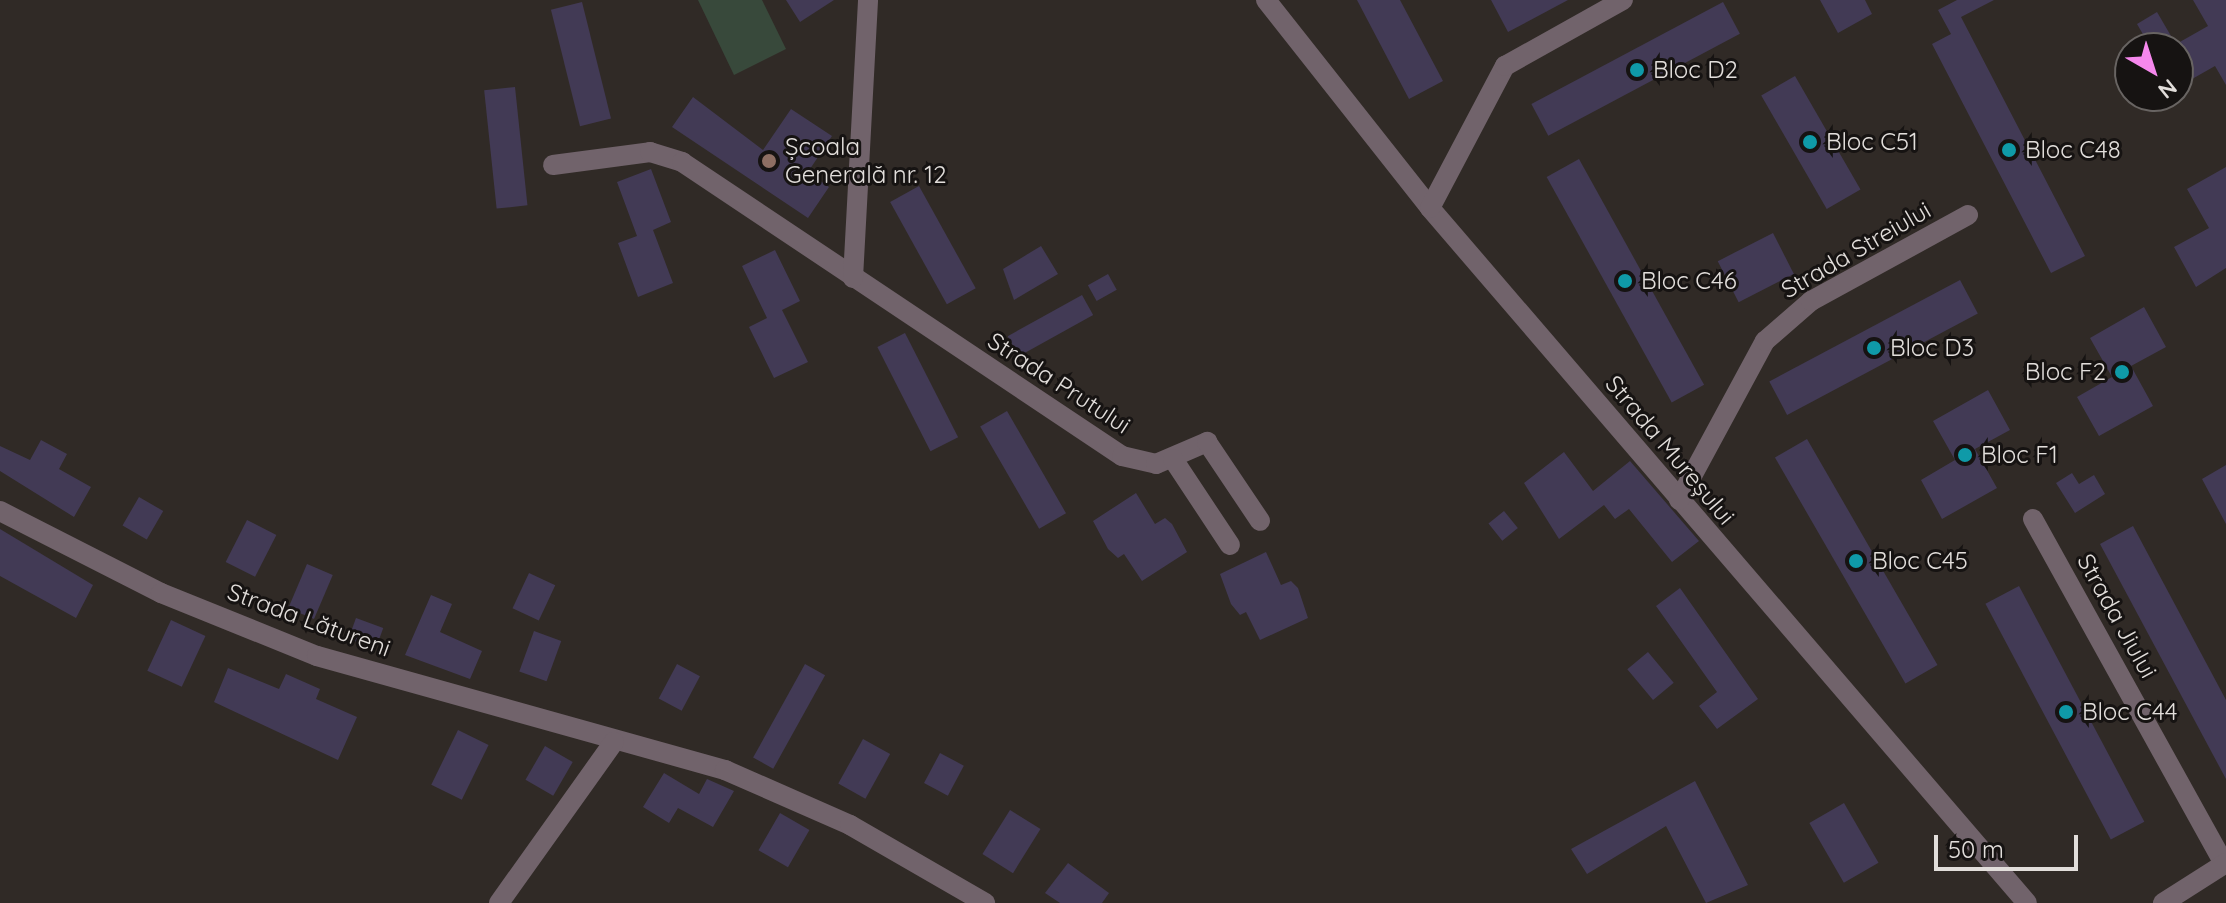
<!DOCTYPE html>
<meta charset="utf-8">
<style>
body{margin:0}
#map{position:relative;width:2226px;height:903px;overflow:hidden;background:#302a26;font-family:Quicksand,sans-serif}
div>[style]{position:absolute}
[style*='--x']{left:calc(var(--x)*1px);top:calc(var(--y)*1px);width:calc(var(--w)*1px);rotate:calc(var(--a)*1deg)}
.green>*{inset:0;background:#38493b}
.building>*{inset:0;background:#423a55;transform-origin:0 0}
.street>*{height:20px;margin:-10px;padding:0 10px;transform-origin:10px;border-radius:10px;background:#71636b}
.dots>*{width:22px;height:22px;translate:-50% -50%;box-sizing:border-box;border:4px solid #161312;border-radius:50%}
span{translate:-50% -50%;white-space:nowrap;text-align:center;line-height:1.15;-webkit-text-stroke:6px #161312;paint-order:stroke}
.poi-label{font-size:24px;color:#e2dedb}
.left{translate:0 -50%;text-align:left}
.right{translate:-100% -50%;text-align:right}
.street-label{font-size:24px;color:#e2dedb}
.north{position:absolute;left:2114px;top:32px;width:80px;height:80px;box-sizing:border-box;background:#161312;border:2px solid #686462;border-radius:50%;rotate:141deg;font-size:22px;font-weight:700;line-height:32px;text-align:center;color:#e2dedb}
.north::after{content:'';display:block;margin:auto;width:28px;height:36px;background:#f688ed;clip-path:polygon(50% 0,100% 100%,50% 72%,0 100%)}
.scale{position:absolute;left:1934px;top:835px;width:144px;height:36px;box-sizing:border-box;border:4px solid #e2dedb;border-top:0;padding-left:10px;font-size:24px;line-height:28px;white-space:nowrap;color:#e2dedb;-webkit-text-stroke:6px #161312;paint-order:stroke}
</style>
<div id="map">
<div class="green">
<i style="clip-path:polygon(698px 0,762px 0,786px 49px,734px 75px)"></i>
</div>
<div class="building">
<i style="clip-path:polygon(786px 0,834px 0,800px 22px)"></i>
<i style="clip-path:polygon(1357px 0,1400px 0,1443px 81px,1409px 99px)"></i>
<i style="clip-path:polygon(1491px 0,1568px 0,1508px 32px)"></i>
<i style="clip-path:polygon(1820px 0,1865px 0,1872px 14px,1838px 33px)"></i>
<i style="clip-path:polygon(1957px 0,1994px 0,1961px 17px,2085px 256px,2051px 273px,1932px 44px,1951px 34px,1938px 10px)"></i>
<i style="clip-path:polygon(2193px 0,2226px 0,2226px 85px,2215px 66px,2178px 87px,2178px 43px,2208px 26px)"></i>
<i style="left:582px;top:2px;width:120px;height:32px;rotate:76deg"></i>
<i style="left:1723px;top:2px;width:36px;height:217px;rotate:62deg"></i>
<i style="clip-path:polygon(2157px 12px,2178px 48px,2151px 48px,2137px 24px)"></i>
<i style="left:1795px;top:76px;width:131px;height:39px;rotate:60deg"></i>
<i style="left:515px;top:87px;width:119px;height:31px;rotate:84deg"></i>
<i style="clip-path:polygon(693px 97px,763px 150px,791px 109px,832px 136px,808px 172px,829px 187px,808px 218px,672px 127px)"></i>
<i style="left:1579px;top:159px;width:258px;height:37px;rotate:61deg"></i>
<i style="clip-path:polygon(2226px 167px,2226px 268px,2196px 287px,2174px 247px,2209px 228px,2187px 189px)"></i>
<i style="clip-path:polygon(651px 169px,671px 222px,653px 230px,673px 283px,638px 297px,618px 243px,637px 236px,617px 182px)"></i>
<i style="left:919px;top:186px;width:117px;height:33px;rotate:61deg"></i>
<i style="left:1773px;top:233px;width:46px;height:62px;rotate:63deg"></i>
<i style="clip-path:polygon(1041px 246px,1058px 274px,1014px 300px,1003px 269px)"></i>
<i style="clip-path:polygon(775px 250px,800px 301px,782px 310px,808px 362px,774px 378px,749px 327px,767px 318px,742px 266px)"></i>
<i style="left:1108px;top:274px;width:18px;height:23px;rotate:61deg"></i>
<i style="left:1960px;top:280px;width:38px;height:216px;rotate:62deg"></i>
<i style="left:1082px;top:295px;width:23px;height:85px;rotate:61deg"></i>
<i style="clip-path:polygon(2144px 307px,2166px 347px,2131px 366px,2153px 406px,2099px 436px,2077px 397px,2112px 377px,2090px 338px)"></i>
<i style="left:905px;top:333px;width:117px;height:31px;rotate:63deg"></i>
<i style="clip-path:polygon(1988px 390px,2010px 430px,1975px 449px,1997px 488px,1942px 519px,1921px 480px,1955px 460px,1933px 421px)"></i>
<i style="left:1007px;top:411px;width:118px;height:31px;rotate:60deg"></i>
<i style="left:1807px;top:439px;width:261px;height:37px;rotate:60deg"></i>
<i style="clip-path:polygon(41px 440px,67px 454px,59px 469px,91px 487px,74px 517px,0 471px,0 446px,30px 460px)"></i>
<i style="clip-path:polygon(1564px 452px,1593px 491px,1630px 461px,1699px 541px,1672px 562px,1629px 509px,1615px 519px,1604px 505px,1559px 539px,1524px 483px)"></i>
<i style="clip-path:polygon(2226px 465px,2226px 524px,2202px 479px)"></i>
<i style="clip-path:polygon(2072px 473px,2079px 484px,2094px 475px,2105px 494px,2075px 513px,2056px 483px)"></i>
<i style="clip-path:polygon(1136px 493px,1155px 524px,1165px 518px,1172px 524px,1187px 552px,1142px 581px,1124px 554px,1118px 558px,1108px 549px,1093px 521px)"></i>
<i style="left:139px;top:497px;width:28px;height:33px;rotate:30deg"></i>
<i style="left:1504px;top:511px;width:22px;height:20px;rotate:51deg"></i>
<i style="left:247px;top:520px;width:33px;height:47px;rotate:27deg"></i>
<i style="clip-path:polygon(2133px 526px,2226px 700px,2226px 779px,2100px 544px)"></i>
<i style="clip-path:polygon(0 529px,93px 585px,76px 618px,0 576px)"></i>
<i style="clip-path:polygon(1266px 552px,1281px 585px,1291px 581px,1298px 588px,1308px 618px,1260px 640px,1246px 612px,1240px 615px,1231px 604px,1220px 574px)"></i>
<i style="left:307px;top:564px;width:28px;height:48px;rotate:23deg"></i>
<i style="left:529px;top:573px;width:29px;height:39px;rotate:25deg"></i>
<i style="left:2019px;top:586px;width:267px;height:38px;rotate:62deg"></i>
<i style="clip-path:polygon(1680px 588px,1758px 699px,1717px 729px,1699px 706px,1717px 692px,1656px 606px)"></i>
<i style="clip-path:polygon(431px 595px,452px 604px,440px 632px,482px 651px,470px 679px,405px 655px)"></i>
<i style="left:356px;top:618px;width:29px;height:22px;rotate:20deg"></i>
<i style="left:171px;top:620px;width:38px;height:56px;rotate:25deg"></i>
<i style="left:534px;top:631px;width:29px;height:43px;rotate:20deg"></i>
<i style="left:1648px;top:652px;width:40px;height:27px;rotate:50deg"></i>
<i style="left:677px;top:664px;width:26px;height:39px;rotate:28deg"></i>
<i style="left:805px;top:664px;width:23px;height:107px;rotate:29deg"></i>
<i style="clip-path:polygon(228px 668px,279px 689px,286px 674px,320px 689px,316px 699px,357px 717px,338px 760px,214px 702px)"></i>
<i style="left:458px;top:730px;width:34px;height:61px;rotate:26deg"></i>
<i style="left:863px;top:739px;width:31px;height:51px;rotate:29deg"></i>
<i style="left:545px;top:746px;width:32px;height:39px;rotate:30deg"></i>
<i style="left:940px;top:753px;width:27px;height:34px;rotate:28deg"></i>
<i style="clip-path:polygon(664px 773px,699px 794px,707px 779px,734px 791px,713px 827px,678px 808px,669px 823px,643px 807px)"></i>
<i style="clip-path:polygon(1695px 781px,1748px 885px,1706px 903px,1666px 826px,1587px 874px,1571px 849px)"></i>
<i style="left:1844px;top:803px;width:69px;height:40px;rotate:60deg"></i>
<i style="left:1010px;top:810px;width:36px;height:52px;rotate:32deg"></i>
<i style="left:780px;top:813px;width:34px;height:43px;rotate:30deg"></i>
<i style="clip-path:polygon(1068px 863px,1109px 893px,1102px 903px,1060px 903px,1045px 893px)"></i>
</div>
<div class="street">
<i style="--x:1266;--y:0;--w:265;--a:51.7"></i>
<i style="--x:1430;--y:208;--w:916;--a:49.34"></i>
<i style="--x:553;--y:165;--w:98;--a:-7.6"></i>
<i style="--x:650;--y:152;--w:34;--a:17"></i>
<i style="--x:682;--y:162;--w:529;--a:33.75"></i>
<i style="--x:1122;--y:456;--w:35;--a:13"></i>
<i style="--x:1156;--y:464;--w:56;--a:-23.3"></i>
<i style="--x:1207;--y:442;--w:95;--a:56.1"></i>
<i style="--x:1430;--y:208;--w:161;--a:-62.2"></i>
<i style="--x:1505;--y:66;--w:135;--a:-29.2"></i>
<i style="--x:853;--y:278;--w:278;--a:-86.9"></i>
<i style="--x:1173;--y:459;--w:103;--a:56.5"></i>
<i style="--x:1679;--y:500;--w:181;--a:-61.6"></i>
<i style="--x:1765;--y:341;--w:61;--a:-41"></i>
<i style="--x:1811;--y:301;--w:179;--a:-28.7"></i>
<i style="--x:0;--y:511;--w:181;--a:27"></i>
<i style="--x:161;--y:593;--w:168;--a:22"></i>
<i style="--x:317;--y:656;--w:424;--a:15.6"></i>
<i style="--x:725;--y:770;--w:137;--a:23.7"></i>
<i style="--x:850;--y:825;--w:156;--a:30"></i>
<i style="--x:2033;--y:519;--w:394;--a:61"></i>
<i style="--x:499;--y:903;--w:198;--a:-54.5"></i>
<i style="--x:2163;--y:903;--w:75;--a:-32.4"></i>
</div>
<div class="dots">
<i style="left:1637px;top:70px;background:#0f9aa8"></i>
<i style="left:1810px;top:142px;background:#0f9aa8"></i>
<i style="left:2009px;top:150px;background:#0f9aa8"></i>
<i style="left:769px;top:161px;background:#8d6e63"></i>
<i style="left:1625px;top:281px;background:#0f9aa8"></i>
<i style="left:1874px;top:348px;background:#0f9aa8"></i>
<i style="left:2122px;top:372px;background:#0f9aa8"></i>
<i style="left:1965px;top:455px;background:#0f9aa8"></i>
<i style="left:1856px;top:561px;background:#0f9aa8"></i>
<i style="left:2066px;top:712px;background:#0f9aa8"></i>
</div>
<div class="poi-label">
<span class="left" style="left:1653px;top:70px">Bloc D2</span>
<span class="left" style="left:1826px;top:142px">Bloc C51</span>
<span class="left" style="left:785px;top:161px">Școala<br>Generală nr. 12</span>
<span class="left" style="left:2025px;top:150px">Bloc C48</span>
<span class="left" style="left:1641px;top:281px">Bloc C46</span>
<span class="left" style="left:1890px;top:348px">Bloc D3</span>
<span class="right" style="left:2106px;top:372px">Bloc F2</span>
<span class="left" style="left:1981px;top:455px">Bloc F1</span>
<span class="left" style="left:1872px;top:561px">Bloc C45</span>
<span class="left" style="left:2082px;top:712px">Bloc C44</span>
</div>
<div class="street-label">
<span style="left:1856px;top:250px;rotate:-30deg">Strada Streiului</span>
<span style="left:1059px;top:383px;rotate:33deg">Strada Prutului</span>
<span style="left:1670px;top:450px;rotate:50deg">Strada Mureșului</span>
<span style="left:2117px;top:616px;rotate:61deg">Strada Jiului</span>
<span style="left:309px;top:620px;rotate:20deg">Strada Lătureni</span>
</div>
<div class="north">N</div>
<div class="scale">50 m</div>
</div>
